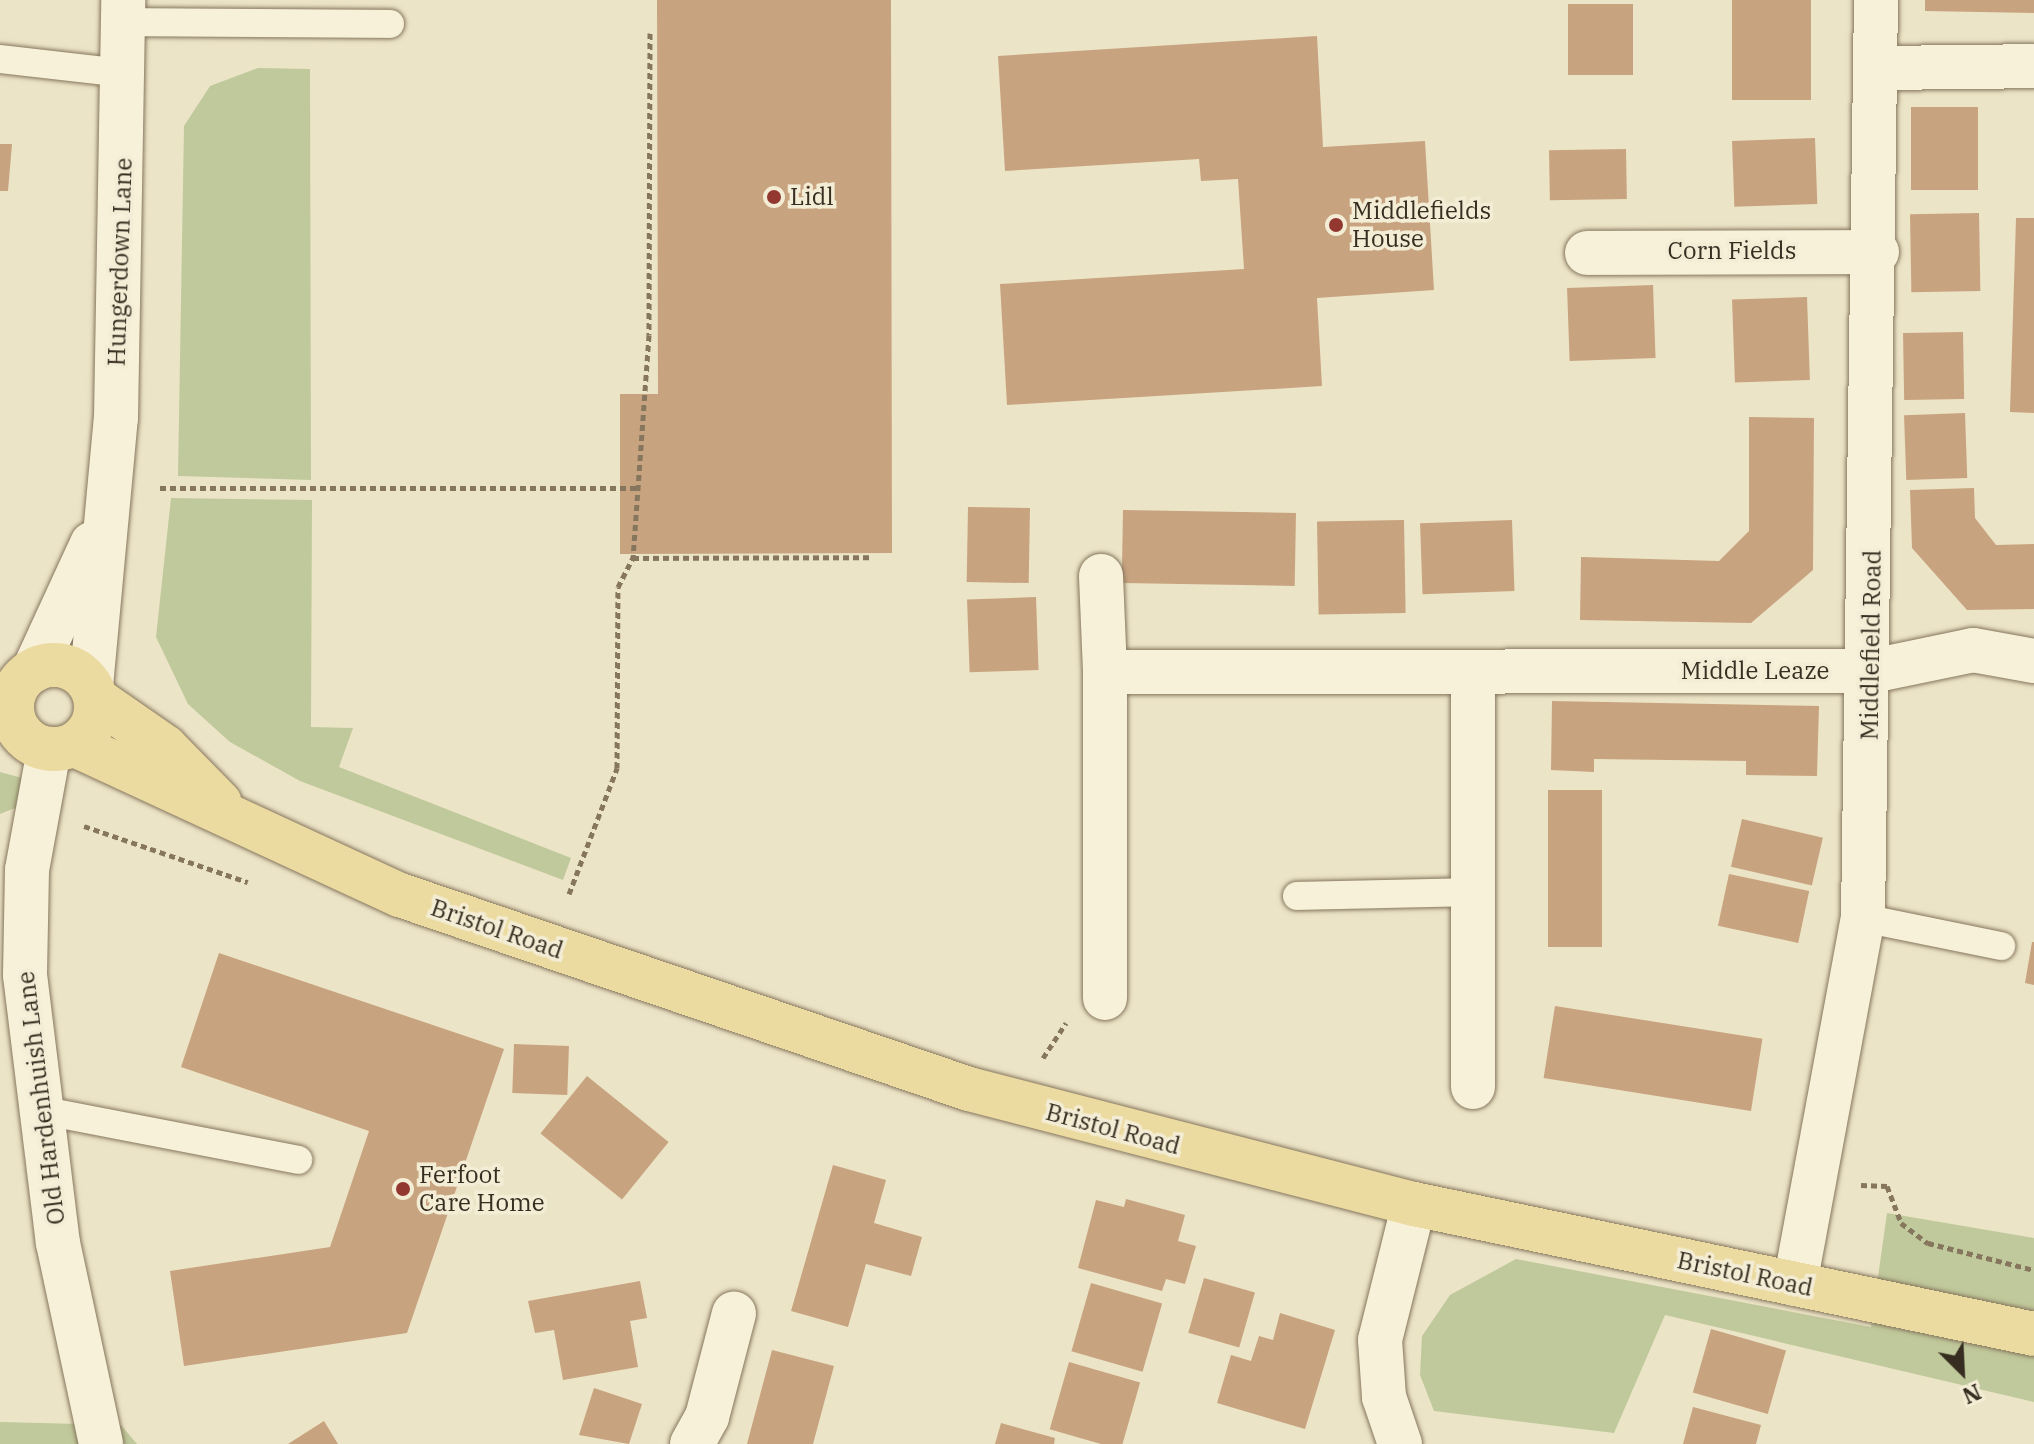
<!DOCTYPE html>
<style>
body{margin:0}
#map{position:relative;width:2034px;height:1444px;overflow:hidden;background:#ece4c7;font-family:"IBM Plex Serif",serif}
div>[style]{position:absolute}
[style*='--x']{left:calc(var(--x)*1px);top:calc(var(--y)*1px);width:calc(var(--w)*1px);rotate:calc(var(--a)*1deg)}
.green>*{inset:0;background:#c0c99b}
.building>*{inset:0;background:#c8a37f;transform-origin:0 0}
.path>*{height:5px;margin-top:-2.5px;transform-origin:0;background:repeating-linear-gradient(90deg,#86765d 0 6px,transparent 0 10px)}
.roads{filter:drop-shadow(0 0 2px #86765d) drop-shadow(0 0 2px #86765d)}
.lane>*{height:28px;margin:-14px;padding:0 14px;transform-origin:14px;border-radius:14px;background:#f7f1da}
.street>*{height:44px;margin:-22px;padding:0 22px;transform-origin:22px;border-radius:22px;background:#f7f1da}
.secondary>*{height:44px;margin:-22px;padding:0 22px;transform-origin:22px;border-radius:22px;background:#f7f1da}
.primary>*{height:44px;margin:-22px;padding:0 22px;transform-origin:22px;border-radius:22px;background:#ecdba1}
.primary>.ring{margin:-22px;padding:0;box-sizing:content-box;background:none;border:44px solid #ecdba1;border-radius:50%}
.dots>*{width:22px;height:22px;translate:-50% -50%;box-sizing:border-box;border:4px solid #f4edd6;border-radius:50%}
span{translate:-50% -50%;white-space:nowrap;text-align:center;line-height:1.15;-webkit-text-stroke:7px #f4edd6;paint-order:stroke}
.poi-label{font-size:24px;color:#372d20}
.left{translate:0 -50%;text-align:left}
.street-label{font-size:24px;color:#372d20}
.north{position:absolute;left:1922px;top:1332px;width:80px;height:80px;-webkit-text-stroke:6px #f4edd6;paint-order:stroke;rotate:156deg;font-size:22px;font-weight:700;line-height:32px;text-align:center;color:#372d20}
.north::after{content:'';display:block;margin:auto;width:28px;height:36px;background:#372d20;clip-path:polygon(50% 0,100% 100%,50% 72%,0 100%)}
</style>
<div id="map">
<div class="green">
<i style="clip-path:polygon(258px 68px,310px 69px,311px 480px,178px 476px,184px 126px,210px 86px)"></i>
<i style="clip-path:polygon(171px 498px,312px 500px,311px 727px,353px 728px,339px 767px,571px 858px,563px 880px,300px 781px,230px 742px,188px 704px,156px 637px)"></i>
<i style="clip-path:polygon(0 772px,22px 778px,20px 806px,0 814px)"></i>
<i style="clip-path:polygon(1887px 1213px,2034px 1238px,2034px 1402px,1665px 1315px,1614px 1433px,1434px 1411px,1420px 1375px,1422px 1336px,1450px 1295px,1516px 1259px,1871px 1327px)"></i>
<i style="clip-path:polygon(0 1422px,121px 1425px,137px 1444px,0 1444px)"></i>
</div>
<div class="building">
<i style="clip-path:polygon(657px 0,891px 0,892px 553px,620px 554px,620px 394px,658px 394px)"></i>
<i style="left:1732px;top:0;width:79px;height:100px"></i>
<i style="clip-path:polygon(1925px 0,2034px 0,2034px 13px,1925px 11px)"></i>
<i style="left:1568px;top:4px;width:65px;height:71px"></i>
<i style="clip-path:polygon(1317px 36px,1323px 147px,1425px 141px,1434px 290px,1317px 298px,1322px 386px,1007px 405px,1000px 284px,1244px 269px,1238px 179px,1201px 181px,1199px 159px,1005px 171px,998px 56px)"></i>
<i style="left:1911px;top:107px;width:67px;height:83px"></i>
<i style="left:1815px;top:138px;width:66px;height:83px;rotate:88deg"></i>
<i style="clip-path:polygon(0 144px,12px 144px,8px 191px,0 191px)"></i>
<i style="left:1626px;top:149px;width:50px;height:77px;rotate:89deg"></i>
<i style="left:1979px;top:213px;width:78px;height:69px;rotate:89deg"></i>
<i style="clip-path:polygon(2016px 218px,2034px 218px,2034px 413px,2010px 412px)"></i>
<i style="left:1653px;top:285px;width:73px;height:86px;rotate:88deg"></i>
<i style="left:1807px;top:297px;width:83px;height:75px;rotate:88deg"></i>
<i style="left:1963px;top:332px;width:67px;height:60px;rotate:89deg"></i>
<i style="left:1965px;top:413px;width:65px;height:61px;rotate:88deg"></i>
<i style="clip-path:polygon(1749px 417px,1814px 418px,1813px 570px,1751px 623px,1580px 620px,1581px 557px,1719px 561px,1749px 531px)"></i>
<i style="clip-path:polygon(1974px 488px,1975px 518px,1996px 545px,2034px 544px,2034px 609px,1967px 610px,1912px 548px,1910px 490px)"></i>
<i style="left:968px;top:507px;width:62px;height:75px;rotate:1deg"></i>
<i style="left:1123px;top:510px;width:173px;height:73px;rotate:1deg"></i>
<i style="left:1404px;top:520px;width:93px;height:87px;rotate:89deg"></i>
<i style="left:1512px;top:520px;width:71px;height:92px;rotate:88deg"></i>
<i style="left:1036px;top:597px;width:73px;height:69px;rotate:88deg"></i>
<i style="clip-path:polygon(1552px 701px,1819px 706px,1817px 776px,1746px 775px,1746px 761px,1594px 759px,1594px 772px,1551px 770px)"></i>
<i style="left:1548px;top:790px;width:54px;height:157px"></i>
<i style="left:1742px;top:819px;width:83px;height:49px;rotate:13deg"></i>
<i style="left:1729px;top:874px;width:82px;height:53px;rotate:12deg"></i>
<i style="clip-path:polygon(2032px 942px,2034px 942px,2034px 985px,2025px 983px)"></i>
<i style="clip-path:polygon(219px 953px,504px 1049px,407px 1333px,184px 1366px,170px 1271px,330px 1247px,369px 1131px,181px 1067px)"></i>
<i style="left:1555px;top:1006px;width:210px;height:73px;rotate:9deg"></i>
<i style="left:514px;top:1044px;width:55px;height:49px;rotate:2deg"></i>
<i style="left:587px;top:1076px;width:105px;height:74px;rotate:39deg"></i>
<i style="clip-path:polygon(833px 1165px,886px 1180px,874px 1223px,922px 1237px,911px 1276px,866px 1264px,848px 1327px,791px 1311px)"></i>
<i style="clip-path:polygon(1126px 1199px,1185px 1215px,1178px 1241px,1196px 1246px,1185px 1284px,1166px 1279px,1162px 1291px,1078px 1268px,1096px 1200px,1124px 1207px)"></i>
<i style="left:1204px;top:1278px;width:53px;height:57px;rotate:16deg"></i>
<i style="clip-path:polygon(640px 1281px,647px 1318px,630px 1321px,638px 1367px,563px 1380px,554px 1330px,535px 1333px,528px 1301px)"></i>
<i style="left:1091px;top:1283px;width:74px;height:71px;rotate:16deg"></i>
<i style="clip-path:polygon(1280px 1313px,1335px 1330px,1305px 1429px,1217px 1403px,1231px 1355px,1251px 1361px,1259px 1336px,1273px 1340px)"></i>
<i style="left:1711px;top:1329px;width:78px;height:66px;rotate:16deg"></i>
<i style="clip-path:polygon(772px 1350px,834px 1366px,813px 1444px,747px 1444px)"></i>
<i style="left:1069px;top:1362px;width:74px;height:70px;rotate:16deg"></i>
<i style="clip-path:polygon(594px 1388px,642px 1404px,629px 1444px,579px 1435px)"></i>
<i style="clip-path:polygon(1693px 1407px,1761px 1425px,1756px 1444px,1683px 1444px)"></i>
<i style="clip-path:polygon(324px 1421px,338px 1444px,288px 1444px)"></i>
<i style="clip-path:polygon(1001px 1423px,1055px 1438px,1054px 1444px,995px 1444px)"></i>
</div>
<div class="path">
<i style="--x:650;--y:33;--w:302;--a:90.2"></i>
<i style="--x:649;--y:335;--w:224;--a:94.1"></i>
<i style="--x:633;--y:558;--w:240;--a:-0.2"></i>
<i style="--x:160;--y:488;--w:478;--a:0"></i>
<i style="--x:84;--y:826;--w:173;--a:18.9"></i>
<i style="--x:569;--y:894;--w:135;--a:-69.1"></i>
<i style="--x:617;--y:768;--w:181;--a:-89.7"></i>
<i style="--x:618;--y:587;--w:33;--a:-63"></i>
<i style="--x:1043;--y:1058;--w:42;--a:-56.7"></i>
<i style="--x:1861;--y:1185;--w:26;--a:2"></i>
<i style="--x:1887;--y:1186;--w:40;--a:69"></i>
<i style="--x:1901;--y:1223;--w:34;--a:37"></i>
<i style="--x:1928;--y:1243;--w:109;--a:14.3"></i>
</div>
<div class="roads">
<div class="lane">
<i style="--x:123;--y:22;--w:267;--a:0.4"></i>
<i style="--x:0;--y:59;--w:124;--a:6.5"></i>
<i style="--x:1297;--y:896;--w:176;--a:-1.3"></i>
<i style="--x:1863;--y:918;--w:141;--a:11.5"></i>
<i style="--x:39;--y:1110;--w:264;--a:10.9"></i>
</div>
<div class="street">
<i style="--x:1881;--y:68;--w:153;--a:-0.7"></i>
<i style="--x:1587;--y:253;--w:290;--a:-0.2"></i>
<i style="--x:1101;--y:576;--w:96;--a:87.6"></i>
<i style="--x:49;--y:750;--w:122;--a:100.4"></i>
<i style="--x:27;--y:870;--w:105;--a:91.1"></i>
<i style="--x:25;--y:975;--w:270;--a:83"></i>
<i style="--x:58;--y:1243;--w:206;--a:77.9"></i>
<i style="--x:1105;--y:998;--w:326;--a:-90"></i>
<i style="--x:1105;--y:672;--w:767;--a:-0.07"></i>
<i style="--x:1872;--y:671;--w:103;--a:-11.7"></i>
<i style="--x:1973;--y:650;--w:62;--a:10.2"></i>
<i style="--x:1473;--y:1087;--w:413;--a:-90"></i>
<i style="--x:1795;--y:1284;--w:372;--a:-79.5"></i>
<i style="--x:1863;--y:918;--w:918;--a:-89.19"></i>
<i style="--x:692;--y:1444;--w:31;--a:-61"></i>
<i style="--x:707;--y:1417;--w:107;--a:-75.4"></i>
<i style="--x:1400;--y:1444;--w:50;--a:-108.8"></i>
<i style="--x:1384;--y:1397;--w:57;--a:-94"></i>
<i style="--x:1380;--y:1340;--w:140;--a:-76"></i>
</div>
<div class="secondary">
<i style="--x:34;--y:670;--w:139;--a:-65.3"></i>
<i style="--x:91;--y:686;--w:269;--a:-84.7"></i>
<i style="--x:116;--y:418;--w:418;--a:-89"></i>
</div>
<div class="primary">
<i class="ring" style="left:12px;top:665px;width:40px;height:40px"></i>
<i style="--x:96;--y:699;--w:84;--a:34.8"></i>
<i style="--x:165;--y:747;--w:78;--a:45.5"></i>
<i style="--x:75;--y:745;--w:358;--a:24.8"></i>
<i style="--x:400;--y:895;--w:601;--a:18.83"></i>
<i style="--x:969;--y:1089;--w:460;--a:14.5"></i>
<i style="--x:1414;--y:1204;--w:633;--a:11.84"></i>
</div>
</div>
<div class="dots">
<i style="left:774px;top:197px;background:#923831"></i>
<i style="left:1336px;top:225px;background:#923831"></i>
<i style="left:403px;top:1189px;background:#923831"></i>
</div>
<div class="poi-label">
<span class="left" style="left:790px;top:197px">Lidl</span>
<span class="left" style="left:1352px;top:225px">Middlefields<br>House</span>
<span class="left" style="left:419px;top:1189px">Ferfoot<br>Care Home</span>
</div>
<div class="street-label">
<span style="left:1732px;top:251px">Corn Fields</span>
<span style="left:120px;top:262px;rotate:-88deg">Hungerdown Lane</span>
<span style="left:1871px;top:645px;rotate:-89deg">Middlefield Road</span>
<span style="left:1755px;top:671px">Middle Leaze</span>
<span style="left:497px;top:929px;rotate:19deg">Bristol Road</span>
<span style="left:41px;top:1098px;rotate:-97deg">Old Hardenhuish Lane</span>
<span style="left:1113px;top:1129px;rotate:15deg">Bristol Road</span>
<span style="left:1745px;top:1274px;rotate:12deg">Bristol Road</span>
</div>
<div class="north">N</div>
</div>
